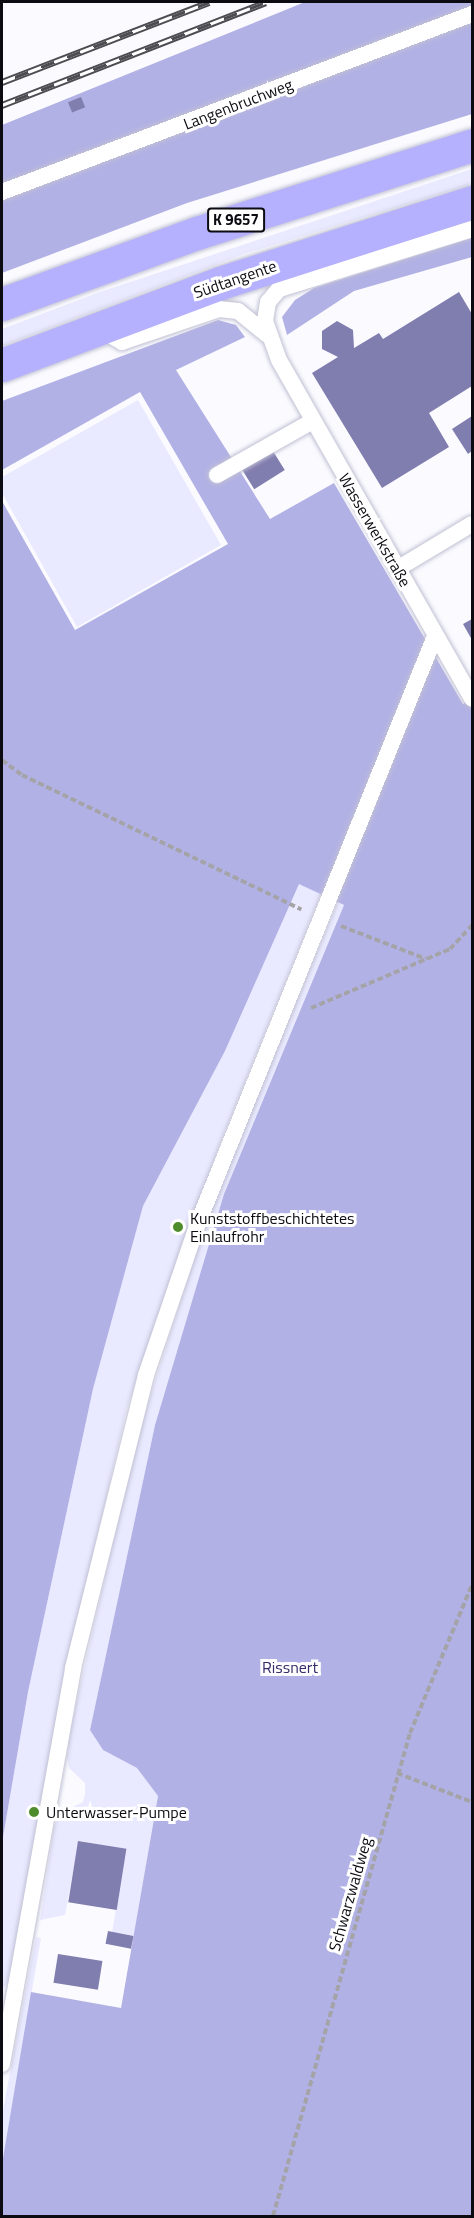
<!DOCTYPE html>
<meta charset="utf-8">
<style>
body{margin:0}
#map{position:relative;width:474px;height:2218px;overflow:hidden;background:#fbfbff;font-family:"Titillium Web",sans-serif}
div>[style]{position:absolute}
[style*='--x']{left:calc(var(--x)*1px);top:calc(var(--y)*1px);width:calc(var(--w)*1px);rotate:calc(var(--a)*1deg)}
.green>*{inset:0;background:#e9e9ff}
.forest>*{inset:0;background:#b2b1e5}
.building>*{inset:0;background:#807daf;transform-origin:0 0}
.path>*{height:4px;margin-top:-2px;transform-origin:0;background:repeating-linear-gradient(90deg,#a3a3a8 0 6px,transparent 0 9px)}
.roads{filter:drop-shadow(0 0 2px #c0c0d4) drop-shadow(0 0 2px #c0c0d4)}
.lane>*{height:16px;margin:-8px;padding:0 8px;transform-origin:8px;border-radius:8px;background:#fff}
.highway>*{height:33px;margin:-16.5px;padding:0 16.5px;transform-origin:16.5px;border-radius:16.5px;background:#b5b1fe}
.rail>*{height:7px;margin-top:-3.5px;transform-origin:0;background:repeating-linear-gradient(90deg,#fff 0 14px,#4c4c52 0 28px);box-sizing:border-box;border-block:2px solid #4c4c52}
.dots>*{width:16px;height:16px;translate:-50% -50%;box-sizing:border-box;border:3px solid #fff;border-radius:50%}
span{translate:-50% -50%;white-space:nowrap;text-align:center;line-height:1.15;-webkit-text-stroke:6px #fff;paint-order:stroke}
.shield-label span{padding:2px 4px;background:#fff;border:2px solid;border-radius:4px;-webkit-text-stroke-width:0}
.shield-label{font-size:15px;color:#0b0b11;font-weight:700}
.street-label{font-size:16px;color:#0b0b11}
.poi-label{font-size:16px;color:#0b0b11}
.left{translate:0 -50%;text-align:left}
.park-label{font-size:16px;color:#342b69}
.frame{position:absolute;inset:0;border:3px solid #0b0b11;pointer-events:none}
</style>
<div id="map">
<div class="green">
<i style="clip-path:polygon(472px 169px,472px 184px,244px 254px,2px 346px,2px 329px,100px 292px)"></i>
<i style="clip-path:polygon(138px 400px,221px 545px,77px 627px,2px 493px,2px 477px)"></i>
<i style="clip-path:polygon(299px 883px,321px 894px,219px 1146px,127px 1407px,69px 1660px,10px 1981px,2px 1989px,2px 1843px,28px 1692px,93px 1389px,143px 1206px,225px 1051px)"></i>
<i style="clip-path:polygon(338px 902px,344px 905px,224px 1194px,155px 1425px,90px 1730px,103px 1750px,137px 1768px,158px 1796px,134px 1936px,112px 1932px,126px 1849px,79px 1841px,65px 1915px,40px 1920px,54px 1827px,61px 1813px,83px 1802px,85px 1794px,85px 1783px,69px 1768px,67px 1757px,72px 1722px,137px 1438px,212px 1204px)"></i>
<i style="clip-path:polygon(36px 1937px,41px 1938px,2px 2164px,2px 2115px)"></i>
</div>
<div class="forest">
<i style="clip-path:polygon(305px 2px,472px 2px,472px 114px,187px 203px,2px 273px,2px 125px)"></i>
<i style="clip-path:polygon(472px 238px,472px 257px,354px 291px,287px 335px,282px 317px,295px 300px,314px 288px)"></i>
<i style="clip-path:polygon(218px 320px,236px 325px,245px 337px,176px 370px,270px 519px,334px 483px,463px 704px,472px 699px,472px 2216px,2px 2216px,2px 2164px,31px 1992px,121px 2008px,158px 1796px,137px 1768px,103px 1750px,90px 1730px,155px 1425px,224px 1194px,344px 905px,299px 884px,225px 1051px,143px 1206px,93px 1389px,28px 1692px,2px 1843px,2px 501px,75px 630px,228px 544px,140px 392px,2px 470px,2px 401px)"></i>
</div>
<div class="building">
<i style="left:81px;top:97px;width:11px;height:14px;rotate:68deg"></i>
<i style="clip-path:polygon(459px 292px,472px 314px,472px 386px,429px 413px,449px 447px,382px 488px,312px 373px,338px 357px,322px 349px,322px 331px,337px 321px,353px 330px,354px 348px,379px 333px,383px 339px)"></i>
<i style="clip-path:polygon(472px 416px,472px 451px,468px 454px,452px 429px)"></i>
<i style="left:271px;top:448px;width:26px;height:36px;rotate:58deg"></i>
<i style="clip-path:polygon(472px 619px,472px 640px,463px 624px)"></i>
<i style="left:78px;top:1841px;width:49px;height:62px;rotate:9deg"></i>
<i style="left:108px;top:1931px;width:26px;height:13px;rotate:11deg"></i>
<i style="left:58px;top:1954px;width:45px;height:29px;rotate:9deg"></i>
</div>
<div class="path">
<i style="--x:2;--y:760;--w:25;--a:37"></i>
<i style="--x:22;--y:775;--w:310;--a:25.7"></i>
<i style="--x:341;--y:926;--w:91;--a:21.2"></i>
<i style="--x:311;--y:1008;--w:151;--a:-23"></i>
<i style="--x:450;--y:949;--w:33;--a:-47"></i>
<i style="--x:397;--y:1773;--w:80;--a:21.1"></i>
<i style="--x:273;--y:2216;--w:502;--a:-74.16"></i>
<i style="--x:410;--y:1733;--w:160;--a:-67.3"></i>
</div>
<div class="roads">
<div class="lane">
<i style="--x:2;--y:192;--w:503;--a:-20.74"></i>
<i style="--x:472;--y:229;--w:202;--a:162.7"></i>
<i style="--x:279;--y:289;--w:17;--a:130"></i>
<i style="--x:268;--y:302;--w:19;--a:99"></i>
<i style="--x:265;--y:321;--w:41;--a:70.3"></i>
<i style="--x:279;--y:360;--w:390;--a:60.3"></i>
<i style="--x:98;--y:328;--w:28;--a:30"></i>
<i style="--x:122;--y:342;--w:102;--a:-18.8"></i>
<i style="--x:219;--y:309;--w:19;--a:6"></i>
<i style="--x:238;--y:311;--w:38;--a:39"></i>
<i style="--x:217;--y:475;--w:110;--a:-29.4"></i>
<i style="--x:397;--y:569;--w:87;--a:-31"></i>
<i style="--x:2;--y:2064;--w:402;--a:-79.8"></i>
<i style="--x:73;--y:1668;--w:302;--a:-76"></i>
<i style="--x:146;--y:1375;--w:161;--a:-71.1"></i>
<i style="--x:198;--y:1223;--w:633;--a:-68.01"></i>
</div>
<div class="highway">
<i style="--x:2;--y:304;--w:208;--a:-20"></i>
<i style="--x:197;--y:233;--w:289;--a:-17.7"></i>
<i style="--x:2;--y:365;--w:233;--a:-20.6"></i>
<i style="--x:220;--y:283;--w:265;--a:-17.8"></i>
</div>
</div>
<div class="rail">
<i style="--x:2;--y:82;--w:222;--a:-21.1"></i>
<i style="--x:2;--y:105;--w:283;--a:-21.3"></i>
</div>
<div class="dots">
<i style="left:178px;top:1227px;background:#4f8c2b"></i>
<i style="left:34px;top:1812px;background:#4f8c2b"></i>
</div>
<div class="shield-label">
<span style="left:236px;top:220px">K 9657</span>
</div>
<div class="street-label">
<span style="left:238px;top:104px;rotate:-21deg">Langenbruchweg</span>
<span style="left:235px;top:279px;rotate:-19deg">Südtangente</span>
<span style="left:375px;top:530px;rotate:60deg">Wasserwerkstraße</span>
<span style="left:350px;top:1894px;rotate:-74deg">Schwarzwaldweg</span>
</div>
<div class="poi-label">
<span class="left" style="left:190px;top:1227px">Kunststoffbeschichtetes<br>Einlaufrohr</span>
<span class="left" style="left:46px;top:1812px">Unterwasser-Pumpe</span>
</div>
<div class="park-label">
<span style="left:290px;top:1667px">Rissnert</span>
</div>
<div class="frame"></div>
</div>
